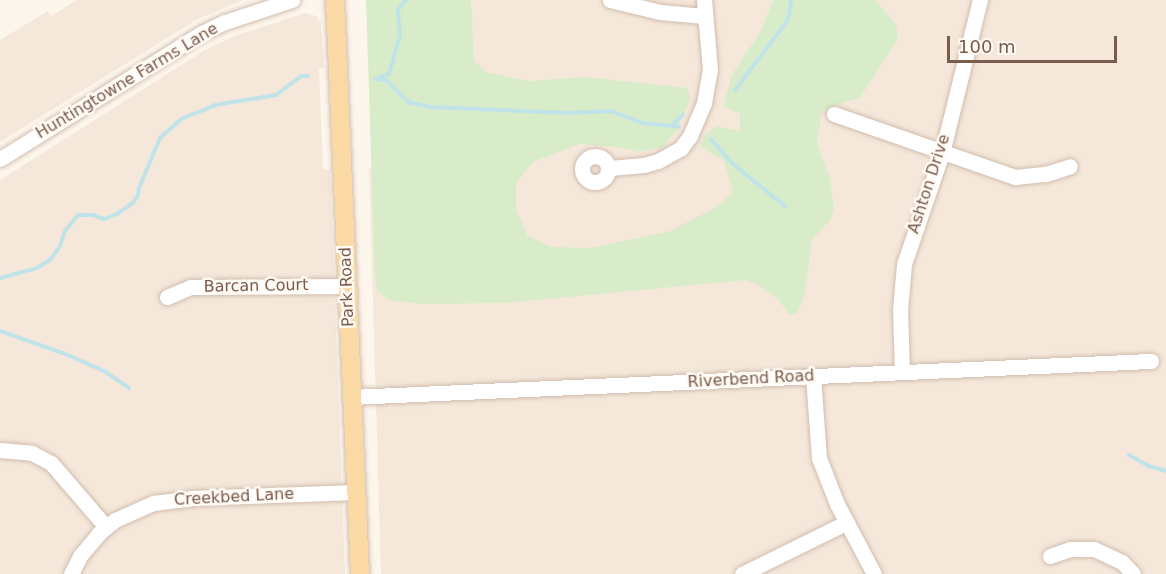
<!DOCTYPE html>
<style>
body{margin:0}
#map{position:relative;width:1166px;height:574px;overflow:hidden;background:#fdf6ec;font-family:"DejaVu Sans",sans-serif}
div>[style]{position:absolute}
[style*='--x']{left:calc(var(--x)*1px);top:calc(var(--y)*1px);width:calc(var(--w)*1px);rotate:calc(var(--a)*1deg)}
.residential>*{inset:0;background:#f5e8da}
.green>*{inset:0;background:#d8ecc9}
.stream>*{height:4px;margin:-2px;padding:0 2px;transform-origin:2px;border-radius:2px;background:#bfe3e8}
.roads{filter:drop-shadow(0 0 2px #d1beb0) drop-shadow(0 0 2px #d1beb0)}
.minor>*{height:15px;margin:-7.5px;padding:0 7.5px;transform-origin:7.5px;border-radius:7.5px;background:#fff}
.minor>.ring{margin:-7.5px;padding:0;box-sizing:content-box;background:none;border:15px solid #fff;border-radius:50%}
.major>*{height:18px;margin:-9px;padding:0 9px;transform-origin:9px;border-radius:9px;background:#fbd9a5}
span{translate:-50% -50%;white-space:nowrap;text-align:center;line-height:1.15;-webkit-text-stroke:5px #fffaf3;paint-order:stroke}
.street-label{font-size:16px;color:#7a5c4d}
.scale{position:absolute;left:947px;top:36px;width:170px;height:27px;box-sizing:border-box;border:3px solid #7a5c4d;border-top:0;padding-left:8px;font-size:18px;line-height:21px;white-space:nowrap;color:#7a5c4d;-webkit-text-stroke:4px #fffaf3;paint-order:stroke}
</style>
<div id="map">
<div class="residential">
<i style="clip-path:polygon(77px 0,243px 0,196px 20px,0 142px,0 40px,48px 11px,51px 16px)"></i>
<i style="clip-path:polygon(368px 0,1166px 0,1166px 574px,381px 574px,369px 167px,373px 166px)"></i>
<i style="clip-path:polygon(305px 13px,316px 16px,321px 22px,324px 68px,319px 68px,323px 169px,330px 170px,345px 574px,0 574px,0 180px,205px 50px,232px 37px)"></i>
</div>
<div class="green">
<i style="clip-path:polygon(366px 0,471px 0,474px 61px,488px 73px,531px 81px,585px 77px,687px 88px,691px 98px,676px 131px,663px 147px,639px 152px,617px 147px,580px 144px,533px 162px,516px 183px,516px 209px,527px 235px,550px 247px,591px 248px,670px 231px,715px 208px,733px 193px,724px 161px,700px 147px,705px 135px,717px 126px,740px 131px,740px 114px,723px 106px,732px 74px,762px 29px,773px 0,875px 0,896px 24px,898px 39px,860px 98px,841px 103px,821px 114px,817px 143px,830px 179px,834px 208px,831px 219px,812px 240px,805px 292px,798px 312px,789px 315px,779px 300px,757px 284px,746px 280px,506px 303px,421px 304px,389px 300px,377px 291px,375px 280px)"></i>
</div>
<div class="stream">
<i style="--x:378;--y:78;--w:12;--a:-20"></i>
<i style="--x:389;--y:74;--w:41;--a:-74.2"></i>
<i style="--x:400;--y:35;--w:25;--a:-95"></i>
<i style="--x:398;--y:10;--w:13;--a:-51"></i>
<i style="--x:375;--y:79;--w:11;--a:5"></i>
<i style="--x:386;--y:80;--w:31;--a:45"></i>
<i style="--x:408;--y:102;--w:23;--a:13"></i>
<i style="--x:430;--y:107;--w:139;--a:2.5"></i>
<i style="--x:569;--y:113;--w:42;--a:-2.7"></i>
<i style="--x:611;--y:111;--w:34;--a:21"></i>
<i style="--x:643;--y:123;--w:36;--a:6"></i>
<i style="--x:735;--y:90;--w:83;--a:-52.9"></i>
<i style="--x:785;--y:24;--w:9;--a:-63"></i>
<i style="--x:789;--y:16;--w:16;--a:-83"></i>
<i style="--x:671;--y:126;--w:16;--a:-43"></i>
<i style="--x:711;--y:139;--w:33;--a:49"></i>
<i style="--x:733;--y:164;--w:67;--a:38.9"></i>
<i style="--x:0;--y:278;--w:38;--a:-15"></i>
<i style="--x:37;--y:268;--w:15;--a:-32"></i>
<i style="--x:50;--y:260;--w:17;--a:-54"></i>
<i style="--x:60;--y:246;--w:16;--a:-72"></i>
<i style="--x:65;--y:231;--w:21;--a:-51"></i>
<i style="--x:78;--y:215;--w:15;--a:0"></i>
<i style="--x:93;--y:215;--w:12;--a:20"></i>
<i style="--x:104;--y:219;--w:14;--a:-21"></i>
<i style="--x:117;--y:214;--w:19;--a:-35"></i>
<i style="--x:133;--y:203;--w:9;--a:-58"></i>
<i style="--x:138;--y:195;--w:7;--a:-82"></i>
<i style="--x:139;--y:188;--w:54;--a:-67.2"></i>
<i style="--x:160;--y:138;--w:28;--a:-42"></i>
<i style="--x:181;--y:119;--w:37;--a:-22"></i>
<i style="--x:215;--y:105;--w:62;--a:-9.3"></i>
<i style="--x:276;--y:95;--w:31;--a:-37"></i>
<i style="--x:301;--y:76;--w:7;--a:0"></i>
<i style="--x:0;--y:331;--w:72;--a:19.4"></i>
<i style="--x:68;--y:355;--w:39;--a:24"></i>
<i style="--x:104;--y:371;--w:30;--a:34"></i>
<i style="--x:1129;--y:455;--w:23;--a:29"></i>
<i style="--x:1149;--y:466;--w:18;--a:16"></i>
</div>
<div class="roads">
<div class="minor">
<i style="--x:610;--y:0;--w:51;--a:13.5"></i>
<i style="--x:660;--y:12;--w:44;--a:5.2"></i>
<i style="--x:834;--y:114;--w:192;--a:19.2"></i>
<i style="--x:1015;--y:177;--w:31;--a:-6"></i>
<i style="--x:1046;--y:174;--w:25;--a:-18"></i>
<i class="ring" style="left:582px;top:156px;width:11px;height:11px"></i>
<i style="--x:0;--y:159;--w:238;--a:-32"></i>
<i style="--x:202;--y:33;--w:25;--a:-26"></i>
<i style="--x:225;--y:22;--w:71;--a:-18.2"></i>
<i style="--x:609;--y:168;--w:35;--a:-5"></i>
<i style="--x:644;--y:165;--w:15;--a:-16"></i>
<i style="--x:658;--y:161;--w:26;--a:-29"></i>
<i style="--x:681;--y:148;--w:15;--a:-53"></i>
<i style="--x:690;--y:136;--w:36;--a:-67"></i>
<i style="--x:704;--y:103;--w:34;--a:-80"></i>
<i style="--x:710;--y:70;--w:70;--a:-94.9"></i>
<i style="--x:167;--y:297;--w:26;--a:-23"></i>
<i style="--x:191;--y:287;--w:157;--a:-0.4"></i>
<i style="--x:902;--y:372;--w:62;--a:-91.8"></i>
<i style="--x:900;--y:310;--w:46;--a:-85"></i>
<i style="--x:904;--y:264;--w:117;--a:-71.1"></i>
<i style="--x:942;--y:153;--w:158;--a:-76.1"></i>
<i style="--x:813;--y:376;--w:82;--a:85.8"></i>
<i style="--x:819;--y:458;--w:49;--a:68.6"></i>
<i style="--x:837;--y:504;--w:79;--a:62.1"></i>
<i style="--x:351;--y:397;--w:801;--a:-2.58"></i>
<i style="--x:0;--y:450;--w:32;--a:5"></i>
<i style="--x:32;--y:453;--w:21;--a:28"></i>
<i style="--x:51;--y:463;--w:84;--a:49.3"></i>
<i style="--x:1050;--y:556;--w:21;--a:-19"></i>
<i style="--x:1070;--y:549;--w:24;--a:0"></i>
<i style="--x:1094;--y:549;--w:31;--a:25"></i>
<i style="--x:1122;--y:562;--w:16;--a:47"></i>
<i style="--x:71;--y:574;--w:20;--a:-63"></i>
<i style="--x:80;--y:556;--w:30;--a:-50"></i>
<i style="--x:99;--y:533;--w:21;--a:-39"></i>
<i style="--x:115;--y:520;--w:42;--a:-24.1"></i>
<i style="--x:153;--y:503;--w:38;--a:-7"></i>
<i style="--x:191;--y:498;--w:164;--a:-2.1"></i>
<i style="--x:742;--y:574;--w:117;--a:-26.3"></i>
</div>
<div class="major">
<i style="--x:335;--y:0;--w:575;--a:87.51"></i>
</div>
</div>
<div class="street-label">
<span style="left:127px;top:81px;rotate:-31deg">Huntingtowne Farms Lane</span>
<span style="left:929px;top:184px;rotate:-72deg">Ashton Drive</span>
<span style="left:256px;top:286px;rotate:-1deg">Barcan Court</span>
<span style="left:347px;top:287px;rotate:-92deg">Park Road</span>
<span style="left:751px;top:379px;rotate:-3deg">Riverbend Road</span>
<span style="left:234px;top:497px;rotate:-3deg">Creekbed Lane</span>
</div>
<div class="scale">100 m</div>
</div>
